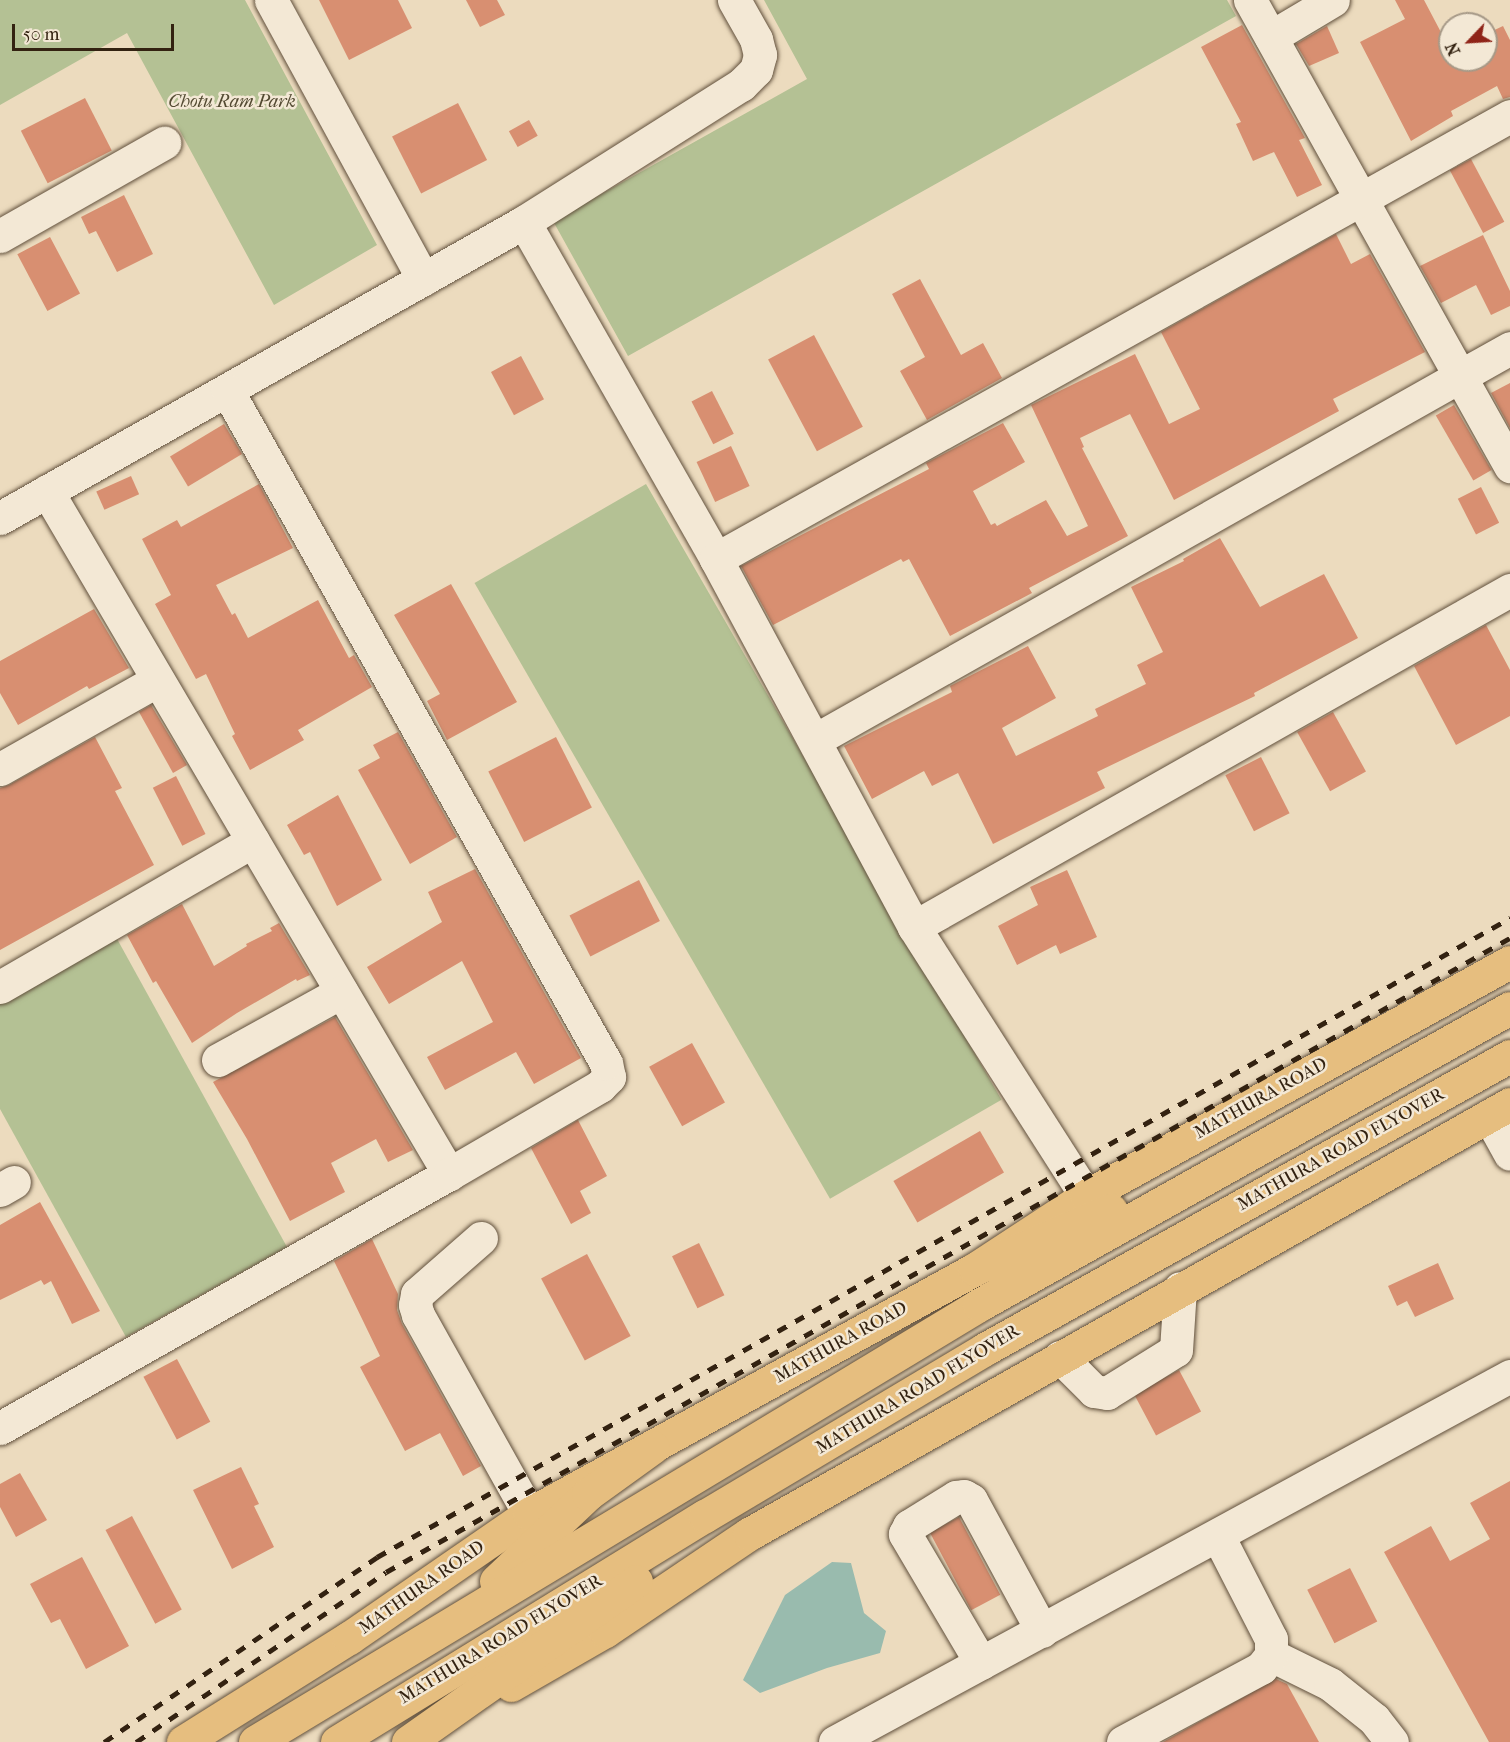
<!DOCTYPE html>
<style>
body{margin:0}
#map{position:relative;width:1510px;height:1742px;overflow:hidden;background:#ecdbbe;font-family:"IM FELL French Canon",serif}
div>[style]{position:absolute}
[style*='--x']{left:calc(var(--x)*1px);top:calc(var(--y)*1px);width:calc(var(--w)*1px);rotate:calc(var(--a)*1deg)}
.green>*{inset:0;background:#b4c194;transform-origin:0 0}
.water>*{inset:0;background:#99bbae}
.building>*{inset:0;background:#d88f71;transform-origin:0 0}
.roads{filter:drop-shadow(0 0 2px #61503c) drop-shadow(0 0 2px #61503c)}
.minor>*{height:33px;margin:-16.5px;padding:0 16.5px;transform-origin:16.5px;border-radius:16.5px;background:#f3e8d5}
.major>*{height:33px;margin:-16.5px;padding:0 16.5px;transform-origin:16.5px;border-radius:16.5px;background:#e6be7f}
.highway>*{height:33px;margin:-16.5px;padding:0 16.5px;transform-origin:16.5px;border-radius:16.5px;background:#e6be7f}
.rail>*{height:4.5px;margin-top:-2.25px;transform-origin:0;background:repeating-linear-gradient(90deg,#321 0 10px,transparent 0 20px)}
span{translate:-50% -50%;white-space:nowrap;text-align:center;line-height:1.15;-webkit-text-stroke:5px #f3e8d5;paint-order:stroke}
.park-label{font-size:18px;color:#534a32;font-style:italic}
.street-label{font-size:18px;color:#321}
.north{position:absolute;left:1438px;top:12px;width:60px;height:60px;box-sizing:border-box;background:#f3e8d5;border:2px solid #a69987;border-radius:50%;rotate:245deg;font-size:16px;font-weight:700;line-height:24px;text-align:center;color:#321}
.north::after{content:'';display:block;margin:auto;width:21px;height:27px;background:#8f2418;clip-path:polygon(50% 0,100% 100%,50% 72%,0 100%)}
.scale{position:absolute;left:12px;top:24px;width:162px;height:27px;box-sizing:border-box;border:3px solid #321;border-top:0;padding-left:8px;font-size:18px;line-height:21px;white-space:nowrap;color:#321;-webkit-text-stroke:4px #f3e8d5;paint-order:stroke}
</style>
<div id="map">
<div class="green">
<i style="clip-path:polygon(0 0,245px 0,377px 245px,274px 305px,127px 33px,0 105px)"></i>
<i style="clip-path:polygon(764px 0,1227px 0,1236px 16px,628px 356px,553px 221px,807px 79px)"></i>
<i style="left:646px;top:484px;width:711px;height:198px;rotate:60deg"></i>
<i style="clip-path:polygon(116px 937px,287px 1247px,126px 1337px,0 1109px,0 1001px)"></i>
</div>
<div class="water">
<i style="clip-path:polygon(832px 1562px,851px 1563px,864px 1613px,886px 1631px,880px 1653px,827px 1668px,760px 1693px,743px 1680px,785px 1595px)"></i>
</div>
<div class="building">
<i style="clip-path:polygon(319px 0,398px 0,412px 28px,349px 60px)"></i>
<i style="clip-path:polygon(466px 0,497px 0,505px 15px,480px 27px)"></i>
<i style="clip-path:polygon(1395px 0,1424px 0,1444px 38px,1450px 35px,1450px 60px,1486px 60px,1486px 34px,1503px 26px,1510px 40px,1510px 97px,1503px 99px,1497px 86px,1451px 111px,1453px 116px,1411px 141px,1360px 42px,1405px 19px)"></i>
<i style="clip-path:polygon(1242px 25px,1305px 138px,1299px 140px,1322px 185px,1297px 197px,1274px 152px,1253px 161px,1236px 124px,1241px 122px,1201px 47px)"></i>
<i style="clip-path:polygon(1327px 26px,1339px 53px,1309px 66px,1296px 44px)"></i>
<i style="left:85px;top:98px;width:59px;height:72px;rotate:63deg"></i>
<i style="left:458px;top:103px;width:64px;height:74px;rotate:63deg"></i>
<i style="left:529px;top:120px;width:18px;height:23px;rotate:61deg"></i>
<i style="left:1471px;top:159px;width:71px;height:24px;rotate:62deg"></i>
<i style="clip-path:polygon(124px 195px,153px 254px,117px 272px,96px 231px,89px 234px,81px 217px)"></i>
<i style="clip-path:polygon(1336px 234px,1351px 264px,1370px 254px,1425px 352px,1333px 399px,1339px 411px,1174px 500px,1130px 414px,1080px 438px,1084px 447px,1082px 448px,1128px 536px,1029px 588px,1032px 593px,950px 636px,909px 559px,903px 562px,901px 559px,773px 625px,741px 566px,929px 469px,926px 463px,1003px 423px,1025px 462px,973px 491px,991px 525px,995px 523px,997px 526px,1046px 500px,1067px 536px,1088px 526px,1031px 405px,1135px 354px,1169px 424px,1200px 409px,1161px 332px)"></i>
<i style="clip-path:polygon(1483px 235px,1510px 291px,1510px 306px,1491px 315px,1476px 285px,1441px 303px,1420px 266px)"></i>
<i style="left:50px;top:237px;width:64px;height:37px;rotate:62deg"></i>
<i style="clip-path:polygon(920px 279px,961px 355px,983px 343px,1002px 378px,927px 420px,900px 371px,925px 357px,892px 294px)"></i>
<i style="left:814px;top:335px;width:104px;height:52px;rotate:62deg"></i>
<i style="left:521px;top:356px;width:49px;height:34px;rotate:62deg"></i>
<i style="clip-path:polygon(1510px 383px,1510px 428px,1491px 393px)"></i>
<i style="left:712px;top:391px;width:48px;height:23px;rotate:63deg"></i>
<i style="left:1454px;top:405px;width:75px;height:21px;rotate:60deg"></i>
<i style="left:224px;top:424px;width:35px;height:63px;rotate:59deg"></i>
<i style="left:731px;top:446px;width:44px;height:38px;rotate:65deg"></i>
<i style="left:131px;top:476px;width:20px;height:38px;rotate:66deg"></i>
<i style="clip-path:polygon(259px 484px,293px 548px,216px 585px,232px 615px,235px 613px,248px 638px,318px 600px,349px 658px,354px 655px,372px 687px,298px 730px,304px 740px,250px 770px,232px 736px,235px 734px,206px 674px,196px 679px,155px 604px,171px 595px,142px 539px,177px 520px,181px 527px)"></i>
<i style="left:1481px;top:487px;width:40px;height:26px;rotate:63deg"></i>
<i style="clip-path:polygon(1220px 538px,1260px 607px,1324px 574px,1358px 638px,1254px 693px,1255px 696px,1097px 772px,1105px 788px,993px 844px,958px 773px,932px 786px,924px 771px,872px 799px,844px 746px,952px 692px,950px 686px,1028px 646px,1056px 698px,1002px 728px,1016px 756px,1098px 716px,1095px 709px,1146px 684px,1137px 665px,1163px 652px,1131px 587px,1184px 561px,1183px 559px)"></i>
<i style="clip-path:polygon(451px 584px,517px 702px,447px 740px,427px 701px,440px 694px,394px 615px)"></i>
<i style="clip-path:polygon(94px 609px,129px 668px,89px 689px,87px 686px,18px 725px,0 693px,0 661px)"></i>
<i style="clip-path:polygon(1486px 625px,1510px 670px,1510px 716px,1456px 745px,1414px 666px)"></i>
<i style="clip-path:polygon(151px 705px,187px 765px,173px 773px,139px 712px)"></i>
<i style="left:1333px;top:712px;width:68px;height:41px;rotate:61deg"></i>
<i style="clip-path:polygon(398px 732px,457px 837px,410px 864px,358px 770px,380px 758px,373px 745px)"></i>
<i style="clip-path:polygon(95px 737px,122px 788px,115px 791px,154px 865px,0 950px,0 788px,9px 785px)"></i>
<i style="left:556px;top:737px;width:79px;height:76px;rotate:63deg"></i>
<i style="left:1261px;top:757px;width:63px;height:40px;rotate:63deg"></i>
<i style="left:176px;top:776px;width:65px;height:26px;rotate:63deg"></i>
<i style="clip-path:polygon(338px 795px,382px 880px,337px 906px,310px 852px,304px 855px,287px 825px)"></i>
<i style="clip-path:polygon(475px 869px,581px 1058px,534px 1084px,516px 1052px,445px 1090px,427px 1057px,493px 1022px,462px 961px,389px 1004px,367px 967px,442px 922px,428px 892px)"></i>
<i style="clip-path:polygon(1067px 870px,1097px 937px,1060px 954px,1056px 945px,1017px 965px,998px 926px,1038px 905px,1030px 887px)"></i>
<i style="left:639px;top:880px;width:46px;height:78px;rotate:63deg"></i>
<i style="clip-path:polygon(182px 904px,214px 966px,247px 946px,246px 944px,272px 931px,270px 928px,279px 923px,310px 975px,297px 981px,296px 979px,237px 1013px,192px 1043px,156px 981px,153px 983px,127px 935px)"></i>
<i style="clip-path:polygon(335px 1017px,413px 1150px,388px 1162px,376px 1139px,331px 1163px,345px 1192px,290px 1221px,247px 1139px,213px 1082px)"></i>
<i style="left:692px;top:1043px;width:68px;height:49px;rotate:61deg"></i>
<i style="clip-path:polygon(578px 1120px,607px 1176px,580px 1191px,591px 1213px,571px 1224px,531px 1148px)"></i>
<i style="left:980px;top:1131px;width:48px;height:100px;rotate:60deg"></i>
<i style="clip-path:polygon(40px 1202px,100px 1311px,72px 1324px,51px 1281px,44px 1285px,41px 1280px,0 1300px,0 1225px)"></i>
<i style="clip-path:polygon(372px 1239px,398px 1294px,397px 1310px,402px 1324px,481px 1466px,463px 1476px,440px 1433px,405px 1451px,360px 1367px,380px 1356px,334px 1261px)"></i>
<i style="left:699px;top:1243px;width:58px;height:30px;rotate:64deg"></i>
<i style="left:587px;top:1254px;width:93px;height:52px;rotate:62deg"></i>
<i style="clip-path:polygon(1438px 1263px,1454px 1299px,1415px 1317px,1407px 1301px,1397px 1306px,1388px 1286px)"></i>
<i style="left:177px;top:1359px;width:71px;height:38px;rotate:62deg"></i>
<i style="left:1179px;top:1370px;width:47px;height:51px;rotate:62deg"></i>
<i style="clip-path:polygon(241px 1467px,259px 1504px,254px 1506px,274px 1547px,232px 1569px,193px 1490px)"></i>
<i style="clip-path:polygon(20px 1473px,47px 1520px,16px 1537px,0 1507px,0 1484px)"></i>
<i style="clip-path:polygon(1510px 1481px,1510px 1742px,1489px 1742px,1384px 1552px,1431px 1526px,1450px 1561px,1490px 1539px,1470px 1503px)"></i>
<i style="left:132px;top:1516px;width:106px;height:30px;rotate:62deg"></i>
<i style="left:959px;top:1517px;width:88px;height:33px;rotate:62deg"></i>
<i style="clip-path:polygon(82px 1557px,129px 1646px,86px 1669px,60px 1619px,51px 1623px,30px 1584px)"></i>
<i style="left:1350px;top:1568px;width:60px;height:48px;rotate:63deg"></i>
<i style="clip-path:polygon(1276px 1679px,1287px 1684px,1319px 1742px,1163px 1742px)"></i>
</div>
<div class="roads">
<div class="minor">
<i style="--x:271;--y:0;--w:318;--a:61.4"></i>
<i style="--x:1250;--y:0;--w:534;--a:60.84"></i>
<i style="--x:1271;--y:37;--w:72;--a:-30.8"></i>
<i style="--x:524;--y:222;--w:388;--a:60.3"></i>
<i style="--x:716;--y:559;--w:418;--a:61.7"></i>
<i style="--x:914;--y:927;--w:319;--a:57.4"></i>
<i style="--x:0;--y:236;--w:189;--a:-29.6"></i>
<i style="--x:47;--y:491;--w:793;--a:59.52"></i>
<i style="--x:0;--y:518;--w:602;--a:-29.46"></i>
<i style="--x:524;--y:222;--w:257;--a:-32.3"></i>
<i style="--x:741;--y:85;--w:21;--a:-45"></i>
<i style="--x:756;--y:70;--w:16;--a:-75"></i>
<i style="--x:760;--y:55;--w:16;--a:-104"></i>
<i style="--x:756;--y:39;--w:45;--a:-119.4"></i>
<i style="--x:716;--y:559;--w:909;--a:-29.16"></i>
<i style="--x:815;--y:740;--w:798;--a:-29.42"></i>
<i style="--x:0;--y:769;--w:181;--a:-29.4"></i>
<i style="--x:914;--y:927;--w:685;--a:-29.49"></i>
<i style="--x:0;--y:987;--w:292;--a:-30"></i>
<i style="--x:218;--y:1060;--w:141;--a:-28.9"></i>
<i style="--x:1489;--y:1116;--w:43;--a:61.1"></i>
<i style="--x:0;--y:1190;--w:16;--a:-30"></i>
<i style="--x:481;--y:1238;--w:85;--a:138.8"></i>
<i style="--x:417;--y:1294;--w:11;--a:100"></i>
<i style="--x:415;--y:1305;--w:10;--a:73"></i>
<i style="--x:418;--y:1315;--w:228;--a:60.8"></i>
<i style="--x:1060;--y:1357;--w:48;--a:45"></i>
<i style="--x:1094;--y:1391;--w:13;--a:9"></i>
<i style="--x:1107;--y:1393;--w:81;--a:-31.9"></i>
<i style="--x:1176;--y:1350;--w:62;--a:-86.3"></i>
<i style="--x:0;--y:1428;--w:516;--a:-29.5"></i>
<i style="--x:449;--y:1174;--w:175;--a:-30.2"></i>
<i style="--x:600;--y:1086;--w:13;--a:-45"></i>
<i style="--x:609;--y:1077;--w:14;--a:-102"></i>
<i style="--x:606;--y:1063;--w:772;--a:-119.39"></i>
<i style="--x:1271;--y:1655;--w:66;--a:26.2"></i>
<i style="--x:1330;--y:1684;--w:56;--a:38.5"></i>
<i style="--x:1374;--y:1719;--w:29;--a:52"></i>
<i style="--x:981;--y:1663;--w:150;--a:-120.5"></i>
<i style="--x:905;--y:1534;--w:9;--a:-63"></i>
<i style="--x:909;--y:1526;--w:55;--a:-31.7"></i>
<i style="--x:956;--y:1497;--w:8;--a:-7"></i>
<i style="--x:964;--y:1496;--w:8;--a:30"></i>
<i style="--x:971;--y:1500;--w:149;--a:61.5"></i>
<i style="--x:835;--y:1742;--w:768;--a:-28.47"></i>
<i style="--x:1123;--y:1742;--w:157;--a:-28.2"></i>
<i style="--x:1261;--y:1668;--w:16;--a:-52"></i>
<i style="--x:1271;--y:1655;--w:16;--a:-90"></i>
<i style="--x:1271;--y:1639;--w:116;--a:-117.2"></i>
</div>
<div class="major">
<i style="--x:511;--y:1685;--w:108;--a:-29.9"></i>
<i style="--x:605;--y:1631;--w:174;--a:-34"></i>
<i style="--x:749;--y:1534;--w:874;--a:-29.47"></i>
<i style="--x:183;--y:1742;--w:196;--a:-32.1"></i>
<i style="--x:349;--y:1638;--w:219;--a:-34.6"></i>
<i style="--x:529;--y:1514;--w:509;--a:-28.78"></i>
<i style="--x:975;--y:1269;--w:133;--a:-33.3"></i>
<i style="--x:1086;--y:1196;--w:484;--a:-28.9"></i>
</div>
<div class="highway">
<i style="--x:975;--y:1269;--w:148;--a:-23.5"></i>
<i style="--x:496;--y:1581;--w:127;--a:-43.4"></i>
<i style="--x:588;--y:1494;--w:80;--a:-35.9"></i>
<i style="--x:255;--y:1742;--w:846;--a:-31.11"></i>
<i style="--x:979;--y:1305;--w:608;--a:-29.22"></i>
<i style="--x:337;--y:1742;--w:432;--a:-31.6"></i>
<i style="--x:705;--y:1516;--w:326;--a:-30.8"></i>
<i style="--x:985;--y:1349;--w:601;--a:-29.17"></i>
<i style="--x:408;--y:1742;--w:279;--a:-35.2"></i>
</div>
</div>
<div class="rail">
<i style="--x:104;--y:1742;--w:330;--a:-34.1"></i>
<i style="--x:377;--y:1557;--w:1301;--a:-29.42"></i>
<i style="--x:136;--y:1742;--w:302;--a:-34.2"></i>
<i style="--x:386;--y:1572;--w:1290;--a:-29.43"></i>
</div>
<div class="park-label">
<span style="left:232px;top:102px">Chotu Ram Park</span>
</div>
<div class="street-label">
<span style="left:1261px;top:1099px;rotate:-29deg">MATHURA ROAD</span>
<span style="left:1341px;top:1150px;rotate:-29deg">MATHURA ROAD FLYOVER</span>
<span style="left:841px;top:1343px;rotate:-29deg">MATHURA ROAD</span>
<span style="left:918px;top:1390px;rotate:-31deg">MATHURA ROAD FLYOVER</span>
<span style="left:422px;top:1588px;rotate:-35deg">MATHURA ROAD</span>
<span style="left:501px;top:1640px;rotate:-31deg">MATHURA ROAD FLYOVER</span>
</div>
<div class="north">N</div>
<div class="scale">50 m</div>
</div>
